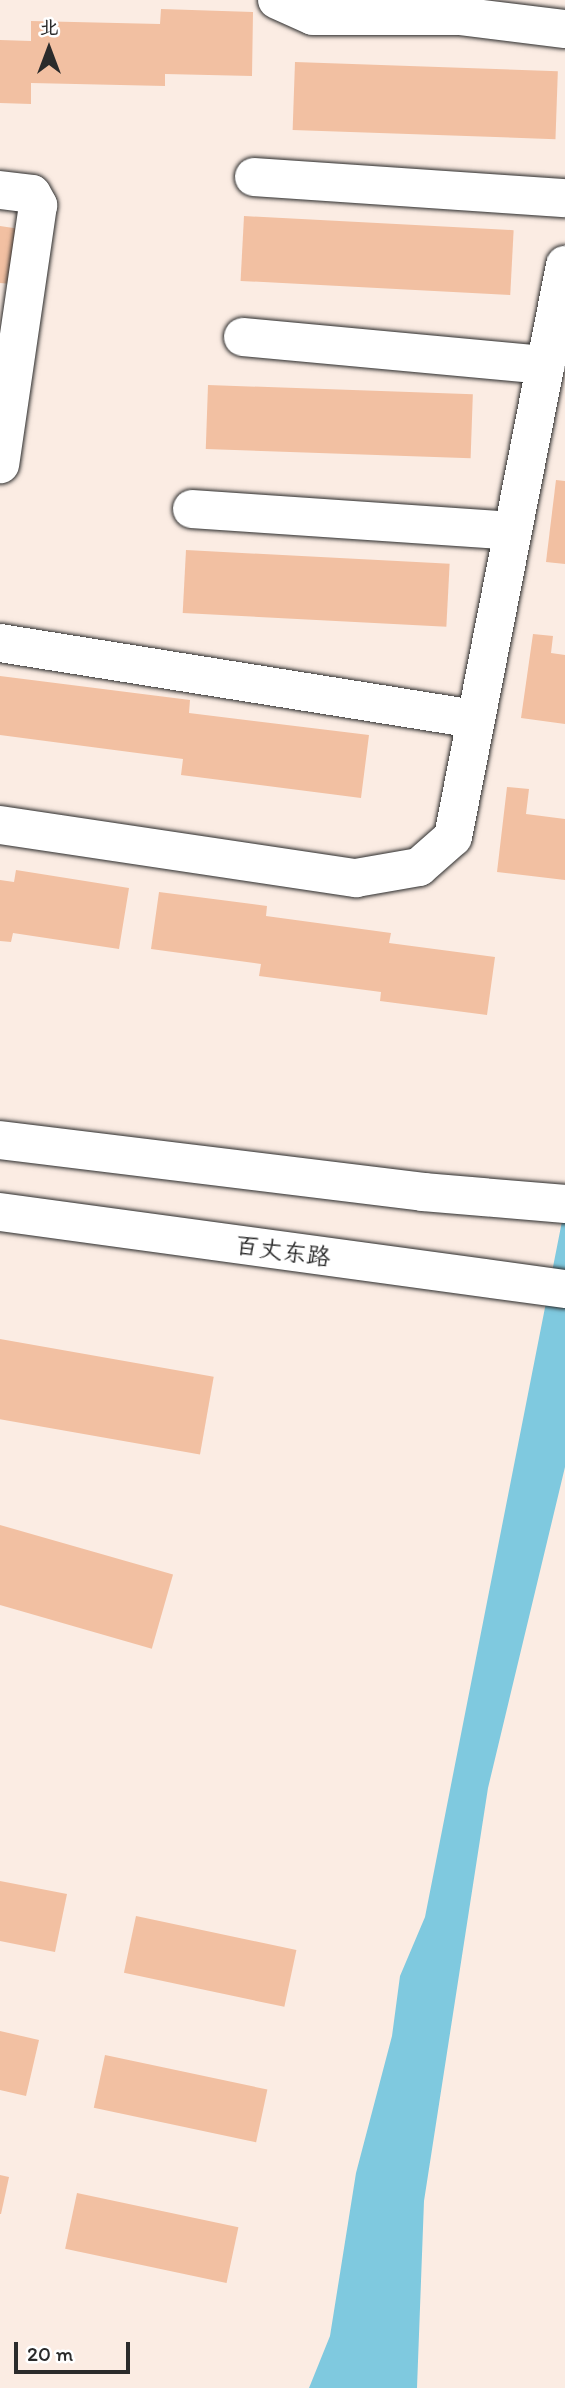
<!DOCTYPE html>
<meta charset="utf-8">
<style>
body{margin:0}
#map{position:relative;width:565px;height:2388px;overflow:hidden;background:#fbece3;font-family:Itim,"LXGW WenKai TC",sans-serif}
div>[style]{position:absolute}
[style*='--x']{left:calc(var(--x)*1px);top:calc(var(--y)*1px);width:calc(var(--w)*1px);rotate:calc(var(--a)*1deg)}
.water>*{inset:0;background:#7fc9df}
.building>*{inset:0;background:#f2c0a2;transform-origin:0 0}
.roads{filter:drop-shadow(0 0 2px #2b2b2b) drop-shadow(0 0 2px #2b2b2b)}
.minor>*{height:38px;margin:-19px;padding:0 19px;transform-origin:19px;border-radius:19px;background:#fff}
.major>*{height:38px;margin:-19px;padding:0 19px;transform-origin:19px;border-radius:19px;background:#fff}
span{translate:-50% -50%;white-space:nowrap;text-align:center;line-height:1.15;-webkit-text-stroke:6px #fff;paint-order:stroke}
.street-label{font-size:24px;color:#2b2b2b}
.north{position:absolute;left:14px;top:14px;width:70px;height:70px;-webkit-text-stroke:5px #fff;paint-order:stroke;rotate:0deg;font-size:19px;font-weight:700;line-height:28px;text-align:center;color:#2b2b2b}
.north::after{content:'';display:block;margin:auto;width:24px;height:32px;background:#2b2b2b;clip-path:polygon(50% 0,100% 100%,50% 72%,0 100%)}
.scale{position:absolute;left:14px;top:2342px;width:116px;height:32px;box-sizing:border-box;border:4px solid #2b2b2b;border-top:0;padding-left:9px;font-size:21px;line-height:24px;white-space:nowrap;color:#2b2b2b;-webkit-text-stroke:5px #fff;paint-order:stroke}
</style>
<div id="map">
<div class="water">
<i style="clip-path:polygon(565px 1206px,565px 1467px,488px 1788px,424px 2201px,417px 2388px,309px 2388px,330px 2336px,356px 2173px,392px 2036px,400px 1976px,425px 1917px)"></i>
</div>
<div class="building">
<i style="clip-path:polygon(161px 9px,253px 12px,252px 76px,165px 74px,165px 86px,31px 83px,31px 104px,0 103px,0 40px,31px 41px,31px 21px,160px 24px)"></i>
<i style="left:295px;top:62px;width:263px;height:68px;rotate:2deg"></i>
<i style="left:244px;top:216px;width:270px;height:65px;rotate:3deg"></i>
<i style="clip-path:polygon(0 226px,20px 229px,12px 284px,0 283px)"></i>
<i style="left:208px;top:385px;width:265px;height:64px;rotate:2deg"></i>
<i style="clip-path:polygon(556px 480px,565px 481px,565px 564px,546px 562px)"></i>
<i style="left:186px;top:550px;width:264px;height:63px;rotate:3deg"></i>
<i style="clip-path:polygon(533px 634px,553px 636px,551px 653px,565px 655px,565px 724px,521px 718px)"></i>
<i style="clip-path:polygon(0 676px,190px 700px,189px 713px,369px 735px,361px 798px,181px 775px,183px 759px,0 735px)"></i>
<i style="clip-path:polygon(507px 787px,529px 789px,526px 814px,565px 819px,565px 880px,497px 872px)"></i>
<i style="clip-path:polygon(16px 870px,129px 888px,119px 949px,13px 933px,11px 942px,0 941px,0 880px,14px 882px)"></i>
<i style="clip-path:polygon(159px 892px,267px 906px,266px 916px,391px 933px,389px 943px,495px 957px,487px 1015px,380px 1001px,381px 992px,259px 976px,261px 964px,151px 949px)"></i>
<i style="left:0;top:1339px;width:217px;height:79px;rotate:10deg"></i>
<i style="left:0;top:1525px;width:180px;height:77px;rotate:16deg"></i>
<i style="clip-path:polygon(0 1881px,67px 1894px,55px 1952px,0 1941px)"></i>
<i style="left:136px;top:1916px;width:164px;height:58px;rotate:12deg"></i>
<i style="clip-path:polygon(0 2031px,39px 2040px,26px 2096px,0 2090px)"></i>
<i style="left:105px;top:2055px;width:166px;height:54px;rotate:12deg"></i>
<i style="clip-path:polygon(0 2175px,9px 2177px,1px 2214px,0 2214px)"></i>
<i style="left:77px;top:2193px;width:165px;height:57px;rotate:12deg"></i>
</div>
<div class="roads">
<div class="minor">
<i style="--x:277;--y:0;--w:39;--a:24"></i>
<i style="--x:313;--y:16;--w:146;--a:0"></i>
<i style="--x:459;--y:16;--w:107;--a:7"></i>
<i style="--x:254;--y:177;--w:312;--a:3.9"></i>
<i style="--x:0;--y:190;--w:32;--a:7"></i>
<i style="--x:32;--y:194;--w:13;--a:61"></i>
<i style="--x:38;--y:205;--w:262;--a:98.3"></i>
<i style="--x:243;--y:337;--w:304;--a:5.3"></i>
<i style="--x:192;--y:509;--w:321;--a:3.9"></i>
<i style="--x:0;--y:643;--w:482;--a:9.1"></i>
<i style="--x:0;--y:825;--w:360;--a:8.5"></i>
<i style="--x:356;--y:878;--w:64;--a:-9.9"></i>
<i style="--x:419;--y:867;--w:45;--a:-41.4"></i>
<i style="--x:453;--y:837;--w:583;--a:-78.92"></i>
</div>
<div class="major">
<i style="--x:0;--y:1140;--w:426;--a:7"></i>
<i style="--x:423;--y:1192;--w:143;--a:4.8"></i>
<i style="--x:0;--y:1212;--w:570;--a:7.76"></i>
</div>
</div>
<div class="street-label">
<span style="left:283px;top:1251px;rotate:8deg">百丈东路</span>
</div>
<div class="north">北</div>
<div class="scale">20 m</div>
</div>
